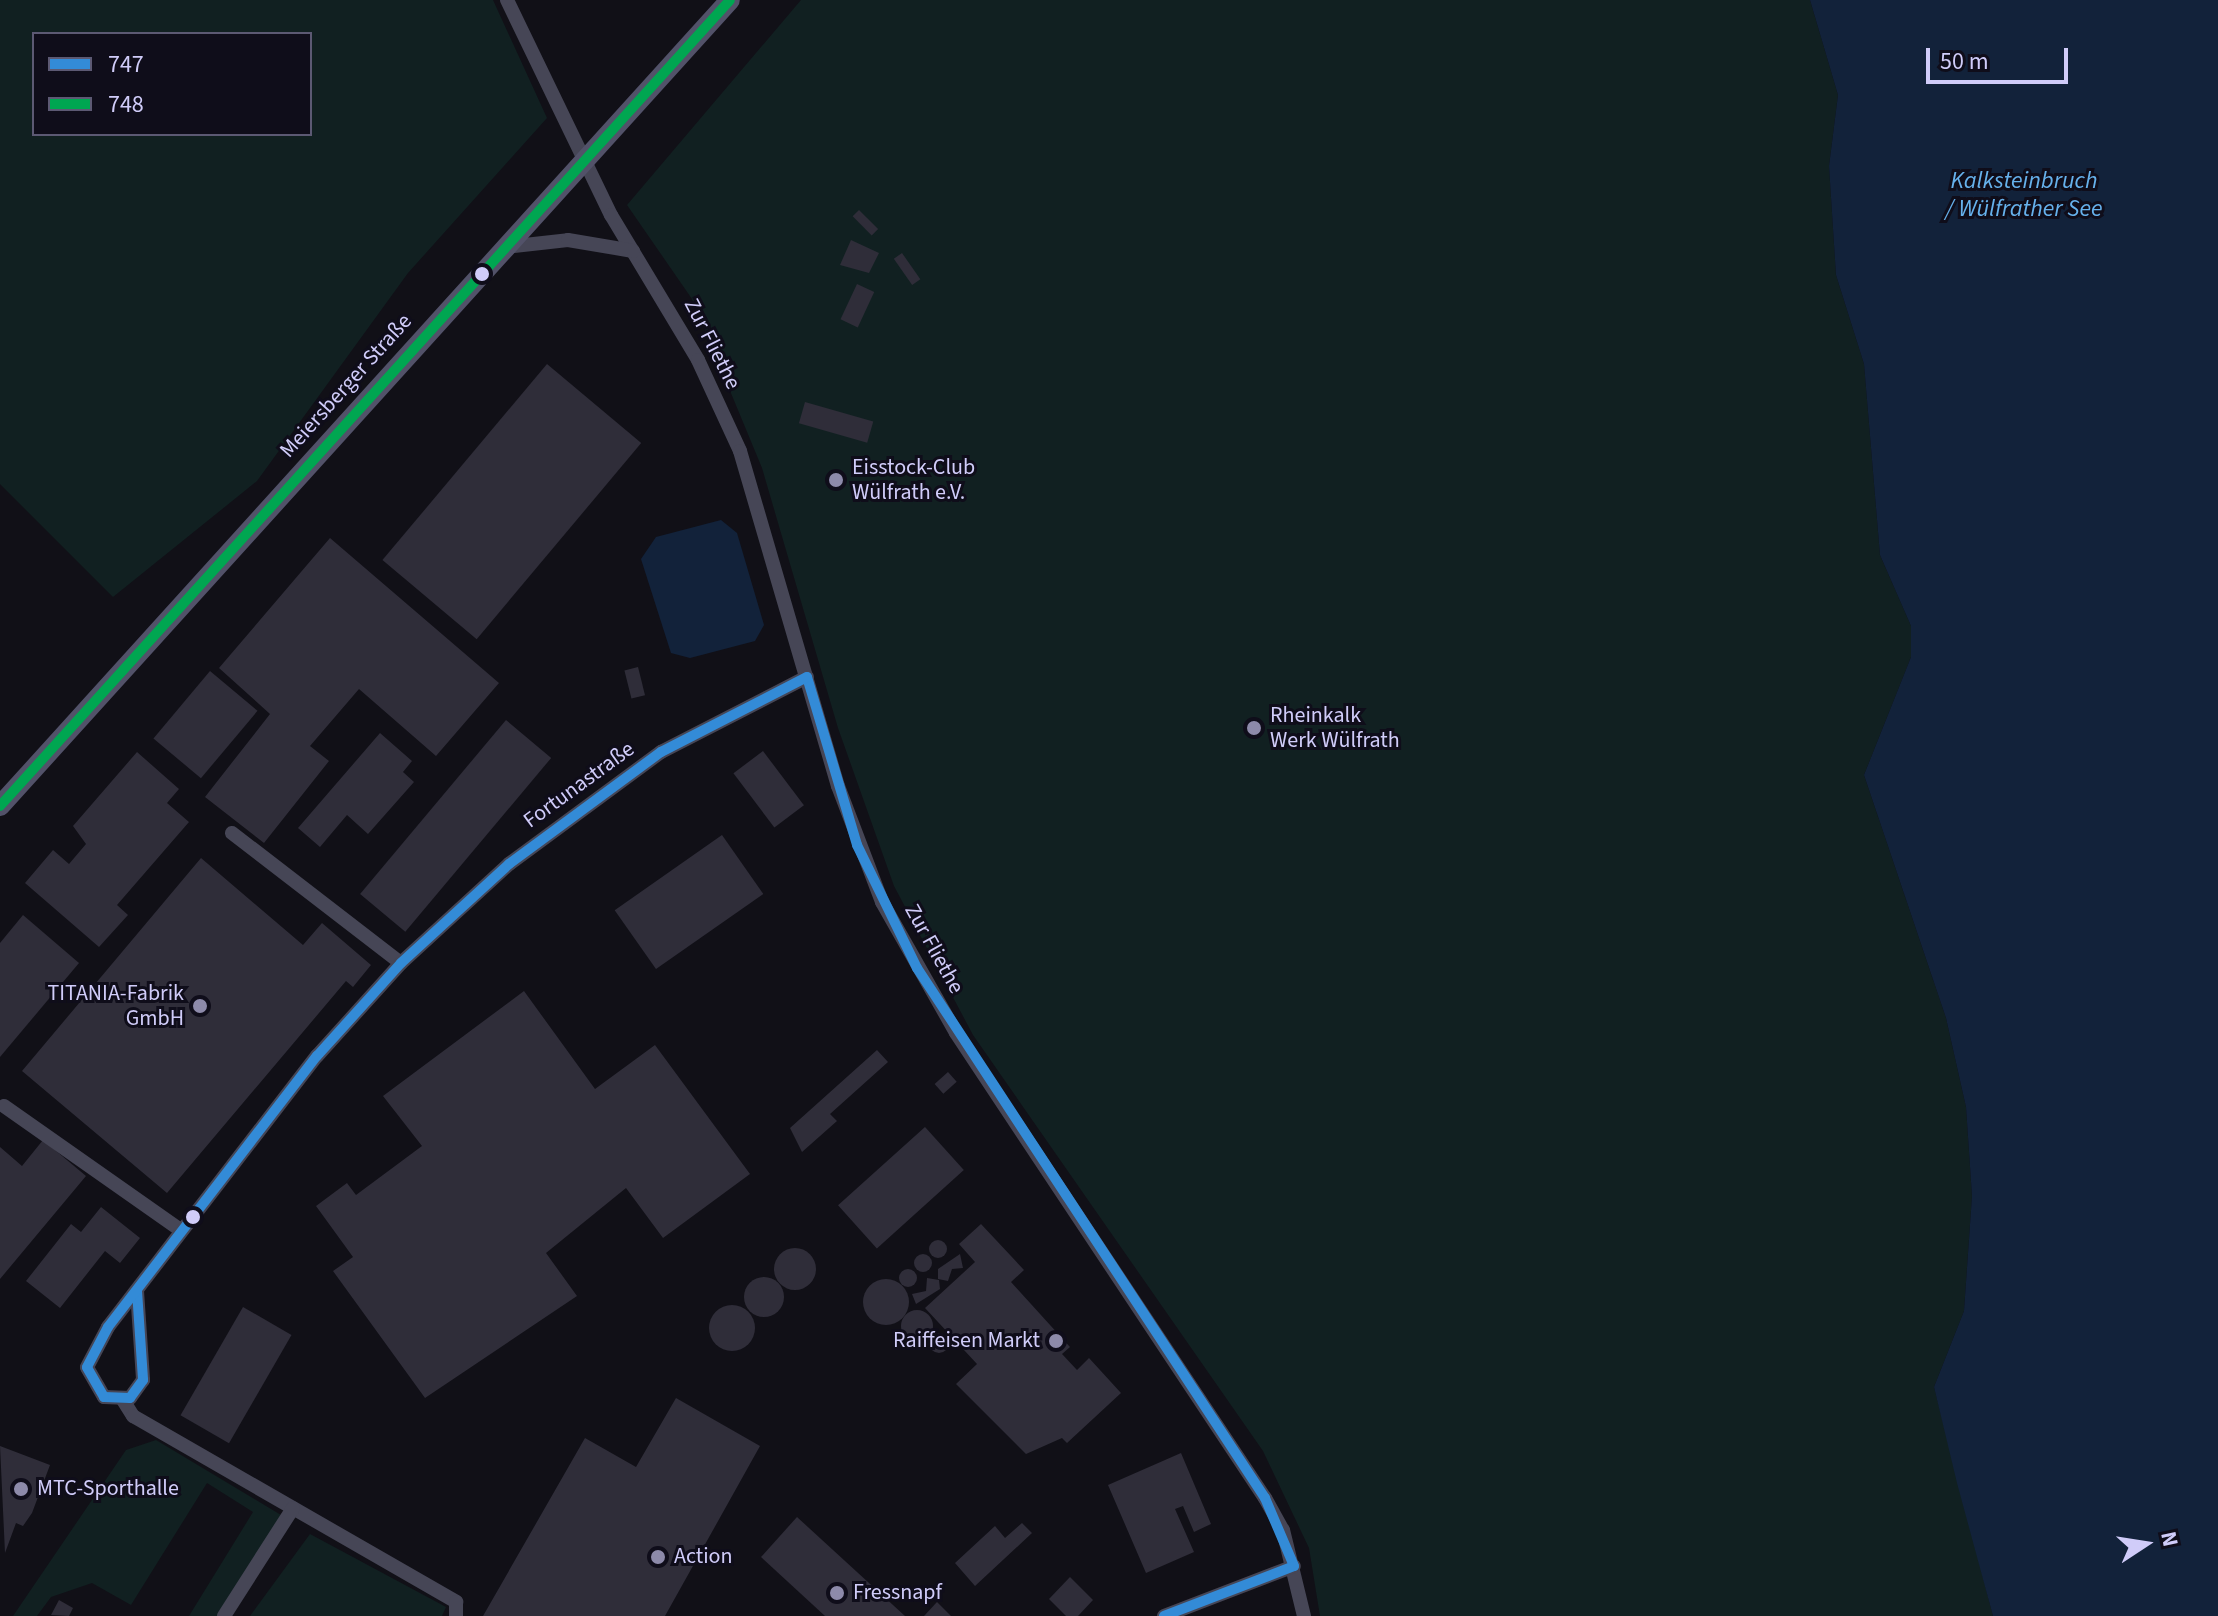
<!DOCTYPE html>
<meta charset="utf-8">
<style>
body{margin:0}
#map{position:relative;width:2218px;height:1616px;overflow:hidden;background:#111017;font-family:"Source Sans 3",sans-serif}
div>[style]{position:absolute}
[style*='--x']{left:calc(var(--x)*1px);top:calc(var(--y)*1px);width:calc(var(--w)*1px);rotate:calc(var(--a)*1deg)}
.green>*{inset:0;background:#112021}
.water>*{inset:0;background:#12223a}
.building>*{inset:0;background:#2f2d39;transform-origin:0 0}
.round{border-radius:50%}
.minor>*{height:14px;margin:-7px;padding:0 7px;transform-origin:7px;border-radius:7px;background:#464656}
.secondary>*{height:20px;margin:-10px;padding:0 10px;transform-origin:10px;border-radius:10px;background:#525269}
.bus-1>*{height:10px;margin:-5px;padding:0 5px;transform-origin:5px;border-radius:5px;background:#338bd7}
.bus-2>*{height:10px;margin:-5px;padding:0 5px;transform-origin:5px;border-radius:5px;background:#00a651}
.dots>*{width:22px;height:22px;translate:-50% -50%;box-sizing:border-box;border:4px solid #0f0d1a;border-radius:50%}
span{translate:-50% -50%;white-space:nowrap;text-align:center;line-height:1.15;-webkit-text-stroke:6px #0f0d1a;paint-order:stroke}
.street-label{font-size:22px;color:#d0ccf9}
.poi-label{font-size:22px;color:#d0ccf9}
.left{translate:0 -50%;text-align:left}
.right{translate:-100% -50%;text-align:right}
.water-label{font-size:24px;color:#66b1ec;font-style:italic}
.legend{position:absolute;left:32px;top:32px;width:280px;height:104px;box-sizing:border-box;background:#0f0d1a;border:2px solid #5c5973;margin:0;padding:10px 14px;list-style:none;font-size:24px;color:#d0ccf9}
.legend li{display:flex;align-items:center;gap:16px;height:40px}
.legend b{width:40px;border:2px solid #5c5973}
.north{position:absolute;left:2106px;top:1504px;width:80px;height:80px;-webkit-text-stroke:6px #0f0d1a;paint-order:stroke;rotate:78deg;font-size:22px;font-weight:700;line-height:32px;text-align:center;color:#d0ccf9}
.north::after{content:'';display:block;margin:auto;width:28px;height:36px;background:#d0ccf9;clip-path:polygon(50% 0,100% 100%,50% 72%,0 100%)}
.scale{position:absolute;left:1926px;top:48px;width:142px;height:36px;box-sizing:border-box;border:4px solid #d0ccf9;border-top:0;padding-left:10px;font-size:24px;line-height:28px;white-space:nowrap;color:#d0ccf9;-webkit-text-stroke:6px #0f0d1a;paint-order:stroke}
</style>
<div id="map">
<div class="green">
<i style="clip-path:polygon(evenodd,0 0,493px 0,547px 118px,408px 273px,257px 481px,113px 597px,0 484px,0 0,34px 34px,310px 34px,310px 134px,34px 134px,34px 34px)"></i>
<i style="clip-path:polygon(801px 0,1810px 0,1838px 95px,1829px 166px,1836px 275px,1864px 364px,1880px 555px,1911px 626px,1911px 657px,1864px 775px,1946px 1018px,1966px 1107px,1972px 1196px,1964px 1311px,1934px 1387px,1993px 1616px,1320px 1616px,1309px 1548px,1263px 1451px,973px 1035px,894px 886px,838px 728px,762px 468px,692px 299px,627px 205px)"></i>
<i style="clip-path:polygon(156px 1440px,281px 1515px,220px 1616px,189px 1616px,253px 1512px,207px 1483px,131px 1605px,92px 1583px,51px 1597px,37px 1616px,13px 1616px,126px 1450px)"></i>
<i style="clip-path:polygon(310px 1534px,446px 1607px,442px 1616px,250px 1616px)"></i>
</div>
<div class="water">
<i style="clip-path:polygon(1810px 0,2218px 0,2218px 1616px,1993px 1616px,1957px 1483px,1934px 1387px,1964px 1311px,1972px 1196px,1966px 1107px,1946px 1018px,1864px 775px,1911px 657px,1911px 626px,1880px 555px,1864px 364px,1836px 275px,1829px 166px,1838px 95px)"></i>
<i style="clip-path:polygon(721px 520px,737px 533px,764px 625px,755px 641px,690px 658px,671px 653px,641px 559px,656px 537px)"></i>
</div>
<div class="building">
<i style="left:859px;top:210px;width:27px;height:9px;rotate:45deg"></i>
<i style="clip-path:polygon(851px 240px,879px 253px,869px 273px,840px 265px)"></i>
<i style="left:902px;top:253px;width:32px;height:10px;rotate:55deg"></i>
<i style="left:857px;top:284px;width:19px;height:39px;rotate:25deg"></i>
<i style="left:547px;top:364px;width:123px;height:256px;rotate:40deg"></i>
<i style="left:805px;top:402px;width:71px;height:22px;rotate:16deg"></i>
<i style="clip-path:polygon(330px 538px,499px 683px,436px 756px,359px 689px,310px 746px,329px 761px,264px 843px,205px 797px,270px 714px,219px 668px)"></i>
<i style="left:638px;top:667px;width:29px;height:14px;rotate:76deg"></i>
<i style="left:210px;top:671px;width:62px;height:88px;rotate:40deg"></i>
<i style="left:506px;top:720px;width:59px;height:227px;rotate:40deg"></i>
<i style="clip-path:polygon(380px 733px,412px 761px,403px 772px,414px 782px,368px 834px,347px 815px,320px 847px,298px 828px)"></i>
<i style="left:763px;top:751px;width:68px;height:37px;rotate:53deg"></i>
<i style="clip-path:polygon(137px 752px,179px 789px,167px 803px,189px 822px,117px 905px,128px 915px,99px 947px,25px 883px,53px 850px,69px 864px,86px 844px,73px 826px)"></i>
<i style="left:722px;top:835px;width:72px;height:131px;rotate:55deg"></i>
<i style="clip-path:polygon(201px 858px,303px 945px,322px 923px,371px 965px,353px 987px,346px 981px,167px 1193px,22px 1071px)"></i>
<i style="clip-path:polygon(23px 915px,79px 963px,0 1057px,0 943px)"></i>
<i style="clip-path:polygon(524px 991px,595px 1089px,655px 1045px,750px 1174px,663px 1238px,626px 1188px,546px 1253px,577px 1296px,425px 1398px,333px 1271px,353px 1257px,316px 1206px,347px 1183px,356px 1195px,422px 1146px,383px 1096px)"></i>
<i style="clip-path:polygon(877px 1050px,888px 1062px,830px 1114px,837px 1121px,802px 1152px,790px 1128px)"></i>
<i style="left:948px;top:1072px;width:13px;height:18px;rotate:48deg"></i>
<i style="left:925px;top:1127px;width:58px;height:117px;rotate:48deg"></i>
<i style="clip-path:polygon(43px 1140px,86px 1176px,0 1279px,0 1147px,22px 1166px)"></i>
<i style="clip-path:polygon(101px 1207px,140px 1238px,120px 1263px,105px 1251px,60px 1308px,26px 1281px,71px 1224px,81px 1232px)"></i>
<i style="clip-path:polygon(981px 1224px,1024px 1270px,1011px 1282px,1070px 1347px,1062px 1354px,1077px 1370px,1089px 1358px,1121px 1393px,1067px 1443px,1062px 1438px,1026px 1454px,956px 1384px,977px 1364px,925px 1308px,975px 1262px,959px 1244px)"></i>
<i class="round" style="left:929px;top:1240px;width:18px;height:18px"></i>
<i class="round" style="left:774px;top:1248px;width:42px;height:42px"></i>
<i class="round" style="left:914px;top:1254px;width:18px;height:18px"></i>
<i style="clip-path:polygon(960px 1254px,963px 1268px,952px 1269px,948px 1281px,938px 1279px,938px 1269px)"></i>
<i class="round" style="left:899px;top:1269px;width:18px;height:18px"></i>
<i class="round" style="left:744px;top:1277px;width:40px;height:40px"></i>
<i style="clip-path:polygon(927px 1278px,939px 1280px,940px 1289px,916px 1304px,912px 1294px,926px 1291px)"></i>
<i class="round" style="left:863px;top:1279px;width:46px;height:46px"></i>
<i class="round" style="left:709px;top:1305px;width:46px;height:46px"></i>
<i style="left:243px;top:1307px;width:56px;height:125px;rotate:30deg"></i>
<i class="round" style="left:901px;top:1310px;width:32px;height:32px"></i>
<i class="round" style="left:929px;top:1333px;width:20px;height:20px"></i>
<i style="clip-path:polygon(676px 1398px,760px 1446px,665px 1616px,483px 1616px,585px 1438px,636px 1467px)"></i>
<i style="clip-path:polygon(0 1446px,50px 1465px,32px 1513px,23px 1526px,16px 1523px,5px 1553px)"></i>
<i style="clip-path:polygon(1181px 1453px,1211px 1524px,1194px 1532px,1183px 1506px,1175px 1509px,1194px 1552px,1146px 1573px,1108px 1485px)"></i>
<i style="clip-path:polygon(797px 1517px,905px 1616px,825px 1616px,761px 1557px)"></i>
<i style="clip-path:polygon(1022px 1523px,1032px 1533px,975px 1586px,955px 1563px,995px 1526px,1005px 1538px)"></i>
<i style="clip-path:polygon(1070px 1577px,1093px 1600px,1078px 1616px,1066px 1616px,1049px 1599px)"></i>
<i style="clip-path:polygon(59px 1600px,73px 1608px,69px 1616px,51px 1615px)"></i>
<i style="clip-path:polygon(937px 1602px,951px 1616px,924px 1616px)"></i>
</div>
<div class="minor">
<i style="--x:507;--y:0;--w:239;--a:64.2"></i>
<i style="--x:611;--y:215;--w:169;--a:59"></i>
<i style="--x:698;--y:360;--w:100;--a:65.2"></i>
<i style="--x:740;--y:451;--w:349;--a:73.7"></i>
<i style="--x:838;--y:786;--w:124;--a:69.2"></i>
<i style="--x:882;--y:902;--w:150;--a:60.5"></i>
<i style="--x:956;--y:1033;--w:558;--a:56.4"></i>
<i style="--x:1265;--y:1498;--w:37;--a:61"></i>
<i style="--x:1283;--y:1530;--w:89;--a:76.3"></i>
<i style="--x:505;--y:247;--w:63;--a:-6.3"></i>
<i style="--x:568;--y:240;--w:66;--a:9.6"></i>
<i style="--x:232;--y:833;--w:213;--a:37.6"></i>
<i style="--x:4;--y:1106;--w:214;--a:35.1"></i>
<i style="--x:137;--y:1291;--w:89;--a:86.1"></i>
<i style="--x:143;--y:1380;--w:22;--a:126"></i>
<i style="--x:130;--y:1398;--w:26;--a:-178"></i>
<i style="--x:104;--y:1397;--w:34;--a:-120"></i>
<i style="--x:87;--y:1367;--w:45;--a:-62.3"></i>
<i style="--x:108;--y:1327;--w:342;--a:-52.4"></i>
<i style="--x:317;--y:1056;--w:125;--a:-47.9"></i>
<i style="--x:401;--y:963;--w:147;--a:-42.5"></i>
<i style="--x:509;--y:864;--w:189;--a:-36.4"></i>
<i style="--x:661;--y:752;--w:164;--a:-27.2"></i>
<i style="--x:123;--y:1400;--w:19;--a:58"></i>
<i style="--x:133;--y:1416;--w:373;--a:29.9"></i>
<i style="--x:456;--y:1602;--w:14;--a:90"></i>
<i style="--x:224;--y:1616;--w:128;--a:-57.4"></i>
<i style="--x:1164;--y:1616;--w:139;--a:-21"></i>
</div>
<div class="secondary">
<i style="--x:0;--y:806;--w:1087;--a:-47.83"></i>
</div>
<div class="bus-1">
<i style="--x:807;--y:677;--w:175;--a:73.4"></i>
<i style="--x:857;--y:845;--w:137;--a:64"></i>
<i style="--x:917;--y:968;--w:634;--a:56.71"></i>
<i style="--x:1265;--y:1498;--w:74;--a:66.9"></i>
<i style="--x:137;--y:1291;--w:89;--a:86.1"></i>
<i style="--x:143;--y:1380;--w:22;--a:126"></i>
<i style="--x:130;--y:1398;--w:26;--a:-178"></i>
<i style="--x:104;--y:1397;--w:34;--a:-120"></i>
<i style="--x:87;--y:1367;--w:45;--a:-62.3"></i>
<i style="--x:108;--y:1327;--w:342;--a:-52.4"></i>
<i style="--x:317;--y:1056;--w:125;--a:-47.9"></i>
<i style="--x:401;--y:963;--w:147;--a:-42.5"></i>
<i style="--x:509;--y:864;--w:189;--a:-36.4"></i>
<i style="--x:661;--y:752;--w:164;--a:-27.2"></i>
<i style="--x:1164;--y:1616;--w:139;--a:-21"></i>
</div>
<div class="bus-2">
<i style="--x:0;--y:806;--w:1087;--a:-47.83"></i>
</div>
<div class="dots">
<i style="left:482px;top:274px;background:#d0ccf9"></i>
<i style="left:836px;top:480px;background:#8d8aaa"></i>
<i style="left:1254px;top:728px;background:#8d8aaa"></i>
<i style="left:200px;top:1006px;background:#8d8aaa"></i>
<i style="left:193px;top:1217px;background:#d0ccf9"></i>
<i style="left:1056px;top:1341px;background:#8d8aaa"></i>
<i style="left:21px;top:1489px;background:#8d8aaa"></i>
<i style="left:658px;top:1557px;background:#8d8aaa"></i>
<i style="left:837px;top:1593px;background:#8d8aaa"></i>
</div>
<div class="street-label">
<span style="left:712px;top:344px;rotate:63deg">Zur Fliethe</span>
<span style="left:346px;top:386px;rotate:-48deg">Meiersberger Straße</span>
<span style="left:579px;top:785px;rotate:-36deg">Fortunastraße</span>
<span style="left:934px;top:949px;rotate:61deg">Zur Fliethe</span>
</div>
<div class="poi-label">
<span class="left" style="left:852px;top:480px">Eisstock-Club<br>Wülfrath e.V.</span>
<span class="left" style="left:1270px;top:728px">Rheinkalk<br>Werk Wülfrath</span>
<span class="right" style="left:184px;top:1006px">TITANIA-Fabrik<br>GmbH</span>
<span class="right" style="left:1040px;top:1341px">Raiffeisen Markt</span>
<span class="left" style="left:37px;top:1489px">MTC-Sporthalle</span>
<span class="left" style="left:674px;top:1557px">Action</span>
<span class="left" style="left:853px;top:1593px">Fressnapf</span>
</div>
<div class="water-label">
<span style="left:2024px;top:195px">Kalksteinbruch<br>/ Wülfrather See</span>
</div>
<ul class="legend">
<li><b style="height:10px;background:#338bd7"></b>747</li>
<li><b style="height:10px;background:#00a651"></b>748</li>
</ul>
<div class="north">N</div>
<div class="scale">50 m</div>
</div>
